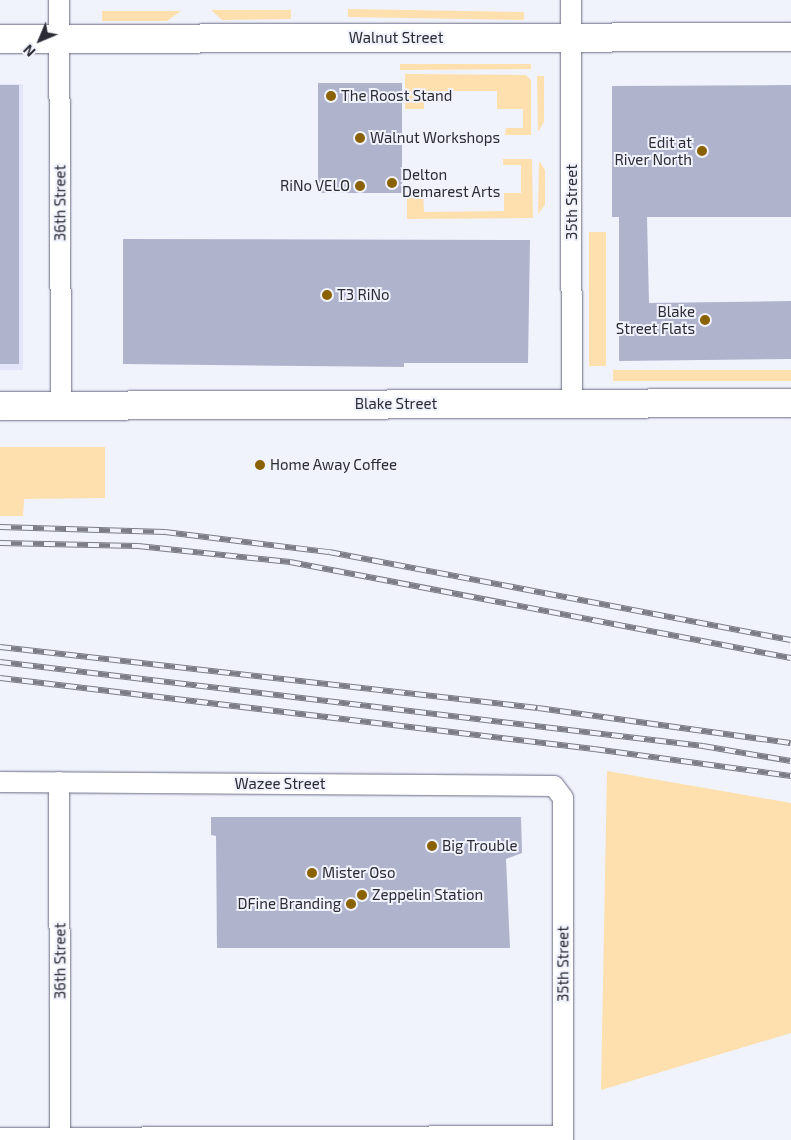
<!DOCTYPE html>
<style>
body{margin:0}
#map{position:relative;width:791px;height:1140px;overflow:hidden;background:#f0f2fc;font-family:"Exo 2",sans-serif}
div>[style]{position:absolute}
[style*='--x']{left:calc(var(--x)*1px);top:calc(var(--y)*1px);width:calc(var(--w)*1px);rotate:calc(var(--a)*1deg)}
.built>*{inset:0;background:#e3e6fa;transform-origin:0 0}
.green>*{inset:0;background:#fde0ad;transform-origin:0 0}
.building>*{inset:0;background:#b0b3cc;transform-origin:0 0}
.roads{filter:drop-shadow(0 0 1px #686b81) drop-shadow(0 0 1px #686b81)}
.street>*{height:20px;margin:-10px;padding:0 10px;transform-origin:10px;border-radius:10px;background:#fff}
.secondary>*{height:28px;margin:-14px;padding:0 14px;transform-origin:14px;border-radius:14px;background:#fff}
.rail>*{height:5.5px;margin-top:-2.75px;transform-origin:0;background:repeating-linear-gradient(90deg,#f0f2fc 0 11px,#7b7c86 0 22px);box-sizing:border-box;border-block:1px solid #7b7c86}
.dots>*{width:14px;height:14px;translate:-50% -50%;box-sizing:border-box;border:2px solid #f0f2fc;border-radius:50%}
span{translate:-50% -50%;white-space:nowrap;text-align:center;line-height:1.15;-webkit-text-stroke:4px #f0f2fc;paint-order:stroke}
.street-label{font-size:15px;color:#2a2b35}
.poi-label{font-size:15px;color:#2a2b35}
.left{translate:0 -50%;text-align:left}
.right{translate:-100% -50%;text-align:right}
.north{position:absolute;left:15px;top:15px;width:50px;height:50px;-webkit-text-stroke:4px #f0f2fc;paint-order:stroke;rotate:225deg;font-size:14px;font-weight:700;line-height:20px;text-align:center;color:#2a2b35}
.north::after{content:'';display:block;margin:auto;width:18px;height:22px;background:#2a2b35;clip-path:polygon(50% 0,100% 100%,50% 72%,0 100%)}
</style>
<div id="map">
<div class="built">
<i style="left:0;top:84px;width:23px;height:286px"></i>
</div>
<div class="green">
<i style="left:348px;top:9px;width:176px;height:8px;rotate:1deg"></i>
<i style="clip-path:polygon(211px 10px,291px 10px,291px 19px,222px 20px)"></i>
<i style="clip-path:polygon(102px 11px,181px 11px,167px 21px,102px 21px)"></i>
<i style="clip-path:polygon(400px 64px,531px 64px,531px 69px,400px 70px)"></i>
<i style="clip-path:polygon(405px 74px,526px 75px,531px 80px,531px 135px,505px 135px,506px 128px,523px 128px,523px 109px,497px 109px,497px 91px,424px 91px,424px 109px,405px 109px)"></i>
<i style="clip-path:polygon(537px 76px,544px 76px,544px 122px,538px 132px)"></i>
<i style="clip-path:polygon(503px 159px,532px 159px,533px 218px,407px 219px,407px 192px,423px 192px,424px 212px,504px 211px,504px 193px,521px 193px,521px 165px,503px 165px)"></i>
<i style="clip-path:polygon(539px 161px,545px 170px,545px 205px,538px 214px)"></i>
<i style="left:606px;top:232px;width:134px;height:17px;rotate:90deg"></i>
<i style="left:791px;top:370px;width:11px;height:178px;rotate:90deg"></i>
<i style="clip-path:polygon(0 447px,105px 447px,105px 498px,24px 499px,23px 516px,0 516px)"></i>
<i style="clip-path:polygon(607px 771px,791px 803px,791px 1033px,601px 1090px)"></i>
</div>
<div class="building">
<i style="left:318px;top:83px;width:84px;height:110px"></i>
<i style="left:19px;top:85px;width:279px;height:19px;rotate:90deg"></i>
<i style="clip-path:polygon(791px 85px,791px 217px,647px 217px,649px 303px,791px 301px,791px 359px,619px 361px,619px 217px,612px 217px,612px 86px)"></i>
<i style="clip-path:polygon(123px 239px,530px 240px,528px 363px,404px 363px,404px 367px,123px 364px)"></i>
<i style="clip-path:polygon(211px 817px,521px 817px,522px 853px,506px 859px,510px 948px,217px 948px,216px 836px,211px 835px)"></i>
</div>
<div class="roads">
<div class="street">
<i style="--x:59;--y:0;--w:406;--a:89.7"></i>
<i style="--x:571;--y:0;--w:404;--a:89.9"></i>
<i style="--x:0;--y:782;--w:554;--a:0.41"></i>
<i style="--x:554;--y:786;--w:15;--a:53"></i>
<i style="--x:563;--y:798;--w:342;--a:90"></i>
<i style="--x:59;--y:782;--w:358;--a:89.8"></i>
<i style="--x:0;--y:1138;--w:563;--a:-0.2"></i>
</div>
<div class="secondary">
<i style="--x:0;--y:39;--w:791;--a:-0.14"></i>
<i style="--x:0;--y:406;--w:791;--a:-0.22"></i>
</div>
</div>
<div class="rail">
<i style="--x:0;--y:527;--w:165;--a:1.7"></i>
<i style="--x:165;--y:532;--w:165;--a:7"></i>
<i style="--x:329;--y:552;--w:470;--a:10.8"></i>
<i style="--x:0;--y:543;--w:138;--a:1.2"></i>
<i style="--x:138;--y:546;--w:153;--a:6"></i>
<i style="--x:290;--y:562;--w:510;--a:10.85"></i>
<i style="--x:0;--y:647;--w:541;--a:6.47"></i>
<i style="--x:538;--y:708;--w:255;--a:7.9"></i>
<i style="--x:0;--y:662;--w:708;--a:6.81"></i>
<i style="--x:703;--y:746;--w:89;--a:9.7"></i>
<i style="--x:0;--y:678;--w:598;--a:6.82"></i>
<i style="--x:594;--y:749;--w:199;--a:7.8"></i>
</div>
<div class="dots">
<i style="left:331px;top:96px;background:#8a6201"></i>
<i style="left:360px;top:138px;background:#8a6201"></i>
<i style="left:702px;top:151px;background:#8a6201"></i>
<i style="left:392px;top:183px;background:#8a6201"></i>
<i style="left:360px;top:186px;background:#8a6201"></i>
<i style="left:327px;top:295px;background:#8a6201"></i>
<i style="left:705px;top:320px;background:#8a6201"></i>
<i style="left:260px;top:465px;background:#8a6201"></i>
<i style="left:432px;top:846px;background:#8a6201"></i>
<i style="left:312px;top:873px;background:#8a6201"></i>
<i style="left:362px;top:895px;background:#8a6201"></i>
<i style="left:351px;top:904px;background:#8a6201"></i>
</div>
<div class="street-label">
<span style="left:396px;top:38px">Walnut Street</span>
<span style="left:572px;top:202px;rotate:-90deg">35th Street</span>
<span style="left:60px;top:203px;rotate:-90deg">36th Street</span>
<span style="left:396px;top:404px">Blake Street</span>
<span style="left:280px;top:784px">Wazee Street</span>
<span style="left:60px;top:961px;rotate:-90deg">36th Street</span>
<span style="left:563px;top:964px;rotate:-90deg">35th Street</span>
</div>
<div class="poi-label">
<span class="left" style="left:341px;top:96px">The Roost Stand</span>
<span class="left" style="left:370px;top:138px">Walnut Workshops</span>
<span class="right" style="left:692px;top:151px">Edit at<br>River North</span>
<span class="left" style="left:402px;top:183px">Delton<br>Demarest Arts</span>
<span class="right" style="left:350px;top:186px">RiNo VELO</span>
<span class="left" style="left:337px;top:295px">T3 RiNo</span>
<span class="right" style="left:695px;top:320px">Blake<br>Street Flats</span>
<span class="left" style="left:270px;top:465px">Home Away Coffee</span>
<span class="left" style="left:442px;top:846px">Big Trouble</span>
<span class="left" style="left:322px;top:873px">Mister Oso</span>
<span class="left" style="left:372px;top:895px">Zeppelin Station</span>
<span class="right" style="left:341px;top:904px">DFine Branding</span>
</div>
<div class="north">N</div>
</div>
